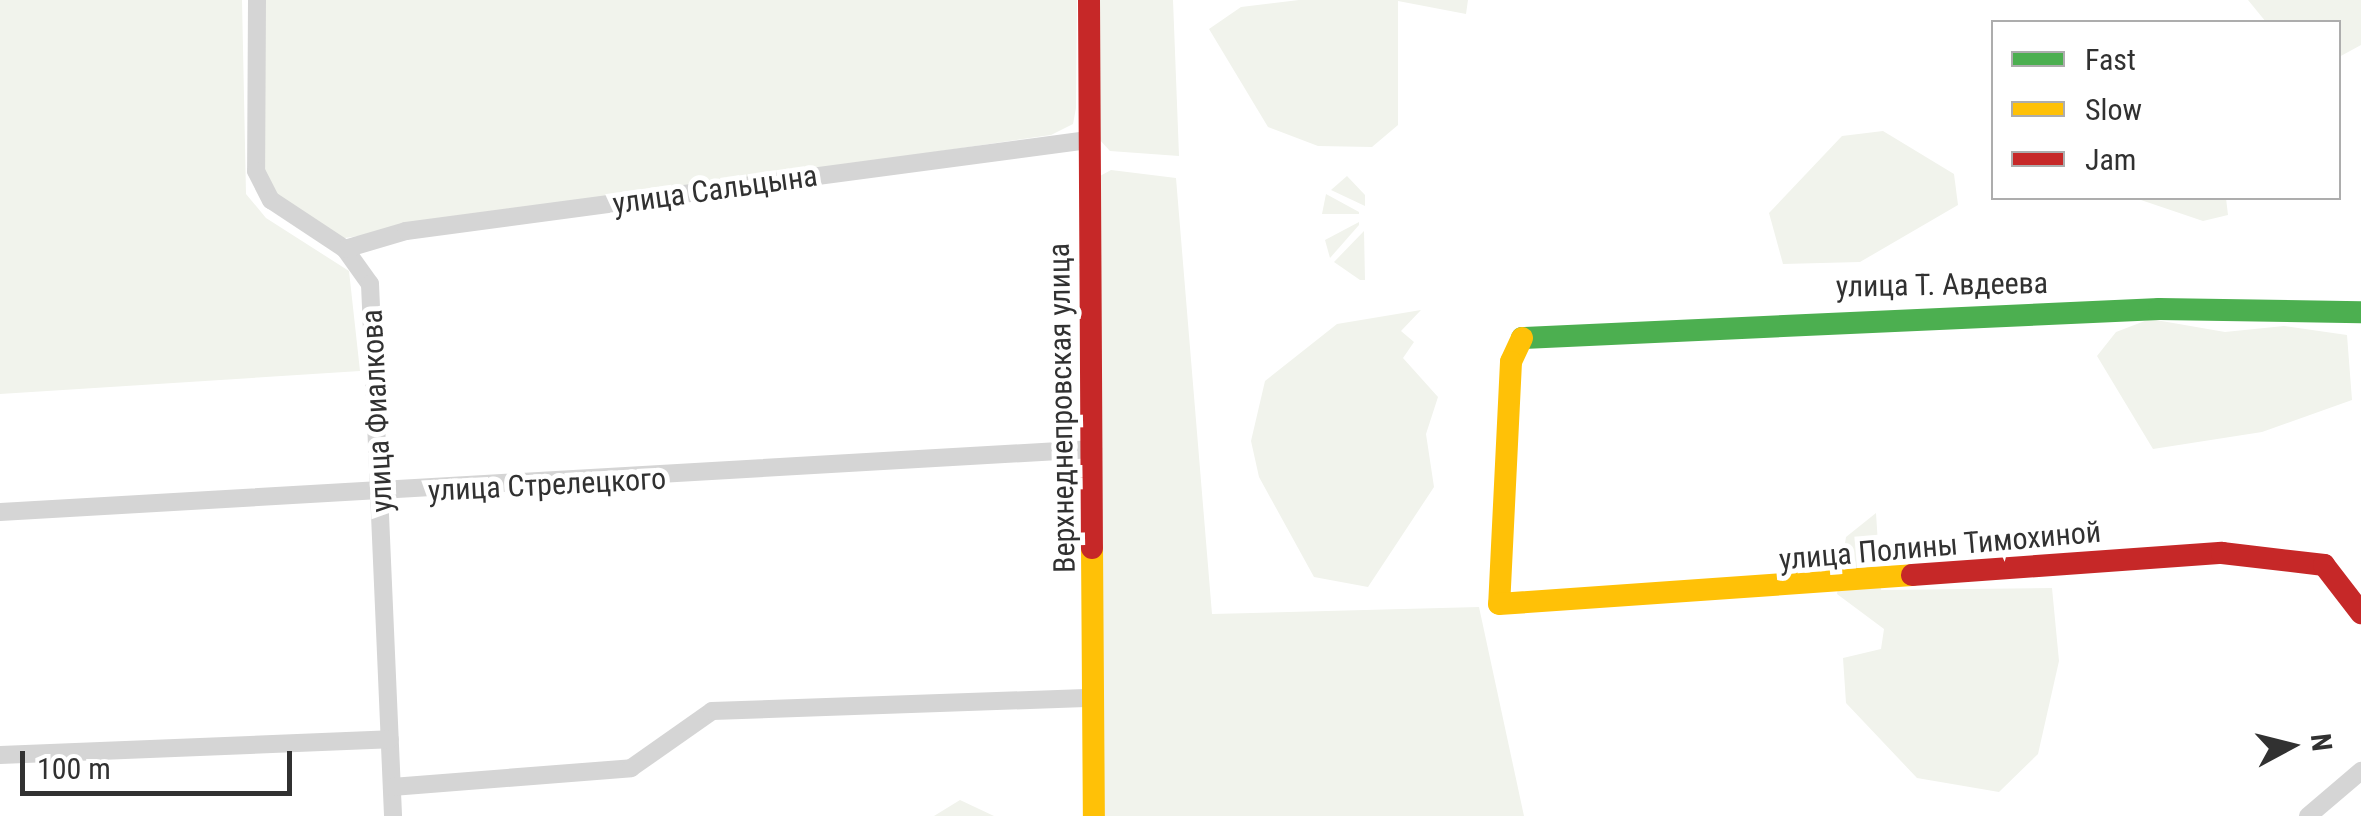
<!DOCTYPE html>
<meta charset="utf-8">
<style>
body{margin:0}
#map{position:relative;width:2361px;height:816px;overflow:hidden;background:#fff;font-family:"Roboto Condensed",sans-serif}
div>[style]{position:absolute}
[style*='--x']{left:calc(var(--x)*1px);top:calc(var(--y)*1px);width:calc(var(--w)*1px);rotate:calc(var(--a)*1deg)}
.green>*{inset:0;background:#f1f3ec}
.street>*{height:18px;margin:-9px;padding:0 9px;transform-origin:9px;border-radius:9px;background:#d5d5d5}
.fast>*{height:22px;margin:-11px;padding:0 11px;transform-origin:11px;border-radius:11px;background:#4caf50}
.slow>*{height:22px;margin:-11px;padding:0 11px;transform-origin:11px;border-radius:11px;background:#ffc107}
.jam>*{height:22px;margin:-11px;padding:0 11px;transform-origin:11px;border-radius:11px;background:#c62828}
span{translate:-50% -50%;white-space:nowrap;text-align:center;line-height:1.15;-webkit-text-stroke:10px #fff;paint-order:stroke}
.street-label{font-size:30px;color:#313131}
.legend{position:absolute;left:1991px;top:20px;width:350px;height:180px;box-sizing:border-box;background:#fff;border:2px solid #adadad;margin:0;padding:12px 18px;list-style:none;font-size:30px;color:#313131}
.legend li{display:flex;align-items:center;gap:20px;height:50px}
.legend b{width:50px;border:2px solid #adadad}
.north{position:absolute;left:2241px;top:696px;width:100px;height:100px;-webkit-text-stroke:8px #fff;paint-order:stroke;rotate:83deg;font-size:28px;font-weight:700;line-height:40px;text-align:center;color:#313131}
.north::after{content:'';display:block;margin:auto;width:35px;height:45px;background:#313131;clip-path:polygon(50% 0,100% 100%,50% 72%,0 100%)}
.scale{position:absolute;left:20px;top:751px;width:272px;height:45px;box-sizing:border-box;border:5px solid #313131;border-top:0;padding-left:12px;font-size:30px;line-height:35px;white-space:nowrap;color:#313131;-webkit-text-stroke:8px #fff;paint-order:stroke}
</style>
<div id="map">
<div class="green">
<i style="clip-path:polygon(0 0,242px 0,246px 194px,266px 218px,349px 271px,360px 371px,0 394px)"></i>
<i style="clip-path:polygon(265px 0,1077px 0,1076px 108px,1073px 124px,1051px 135px,338px 239px,273px 196px,262px 171px)"></i>
<i style="clip-path:polygon(1099px 0,1173px 0,1179px 156px,1110px 151px,1098px 138px)"></i>
<i style="clip-path:polygon(1299px 0,1468px 0,1466px 14px,1398px 1px,1398px 125px,1372px 147px,1318px 146px,1268px 127px,1209px 29px,1241px 7px)"></i>
<i style="clip-path:polygon(2248px 0,2361px 0,2361px 45px,2339px 57px,2338px 22px,2266px 22px)"></i>
<i style="clip-path:polygon(1883px 131px,1954px 174px,1958px 205px,1860px 262px,1783px 264px,1769px 213px,1842px 136px)"></i>
<i style="clip-path:polygon(1111px 170px,1176px 178px,1212px 614px,1479px 607px,1524px 816px,1101px 816px,1100px 176px)"></i>
<i style="clip-path:polygon(1347px 176px,1365px 195px,1365px 206px,1331px 190px)"></i>
<i style="clip-path:polygon(1326px 194px,1359px 212px,1359px 214px,1322px 214px)"></i>
<i style="clip-path:polygon(2135px 198px,2226px 198px,2228px 215px,2203px 221px)"></i>
<i style="clip-path:polygon(1359px 222px,1359px 225px,1330px 258px,1325px 240px)"></i>
<i style="clip-path:polygon(1364px 231px,1365px 280px,1360px 280px,1334px 262px)"></i>
<i style="clip-path:polygon(1421px 310px,1401px 331px,1414px 342px,1403px 358px,1438px 397px,1426px 434px,1434px 487px,1368px 587px,1314px 577px,1259px 477px,1251px 441px,1265px 381px,1337px 324px)"></i>
<i style="clip-path:polygon(2150px 319px,2225px 332px,2284px 326px,2347px 335px,2352px 400px,2262px 432px,2153px 449px,2097px 356px,2116px 332px)"></i>
<i style="clip-path:polygon(1876px 513px,1881px 590px,2052px 588px,2059px 661px,2038px 754px,1999px 792px,1917px 778px,1846px 703px,1843px 658px,1881px 649px,1884px 629px,1837px 594px,1846px 537px)"></i>
<i style="clip-path:polygon(960px 800px,994px 816px,934px 816px)"></i>
</div>
<div class="street">
<i style="--x:257;--y:0;--w:171;--a:90.3"></i>
<i style="--x:256;--y:171;--w:33;--a:63"></i>
<i style="--x:271;--y:200;--w:89;--a:33.5"></i>
<i style="--x:345;--y:249;--w:43;--a:54.5"></i>
<i style="--x:370;--y:284;--w:532;--a:87.52"></i>
<i style="--x:345;--y:249;--w:64;--a:-16.4"></i>
<i style="--x:406;--y:231;--w:688;--a:-7.6"></i>
<i style="--x:0;--y:512;--w:1095;--a:-3.3"></i>
<i style="--x:0;--y:755;--w:390;--a:-2.3"></i>
<i style="--x:392;--y:787;--w:240;--a:-4.5"></i>
<i style="--x:631;--y:768;--w:99;--a:-35.1"></i>
<i style="--x:712;--y:711;--w:381;--a:-2"></i>
<i style="--x:2308;--y:816;--w:70;--a:-40.3"></i>
</div>
<div class="fast">
<i style="--x:1522;--y:338;--w:638;--a:-2.61"></i>
<i style="--x:2159;--y:309;--w:202;--a:0.9"></i>
</div>
<div class="slow">
<i style="--x:1522;--y:338;--w:26;--a:115"></i>
<i style="--x:1511;--y:362;--w:242;--a:92.8"></i>
<i style="--x:1499;--y:604;--w:414;--a:-4"></i>
<i style="--x:1092;--y:548;--w:268;--a:89.6"></i>
</div>
<div class="jam">
<i style="--x:1089;--y:0;--w:548;--a:89.69"></i>
<i style="--x:1912;--y:575;--w:311;--a:-4.1"></i>
<i style="--x:2222;--y:553;--w:103;--a:6.7"></i>
<i style="--x:2324;--y:565;--w:61;--a:52.4"></i>
</div>
<div class="street-label">
<span style="left:715px;top:190px;rotate:-8deg">улица Сальцына</span>
<span style="left:1942px;top:285px;rotate:-1deg">улица Т. Авдеева</span>
<span style="left:1062px;top:408px;rotate:-91deg">Верхнеднепровская улица</span>
<span style="left:377px;top:411px;rotate:-93deg">улица Фиалкова</span>
<span style="left:547px;top:485px;rotate:-3deg">улица Стрелецкого</span>
<span style="left:1940px;top:546px;rotate:-5deg">улица Полины Тимохиной</span>
</div>
<ul class="legend">
<li><b style="height:12px;background:#4caf50"></b>Fast</li>
<li><b style="height:12px;background:#ffc107"></b>Slow</li>
<li><b style="height:12px;background:#c62828"></b>Jam</li>
</ul>
<div class="north">N</div>
<div class="scale">100 m</div>
</div>
